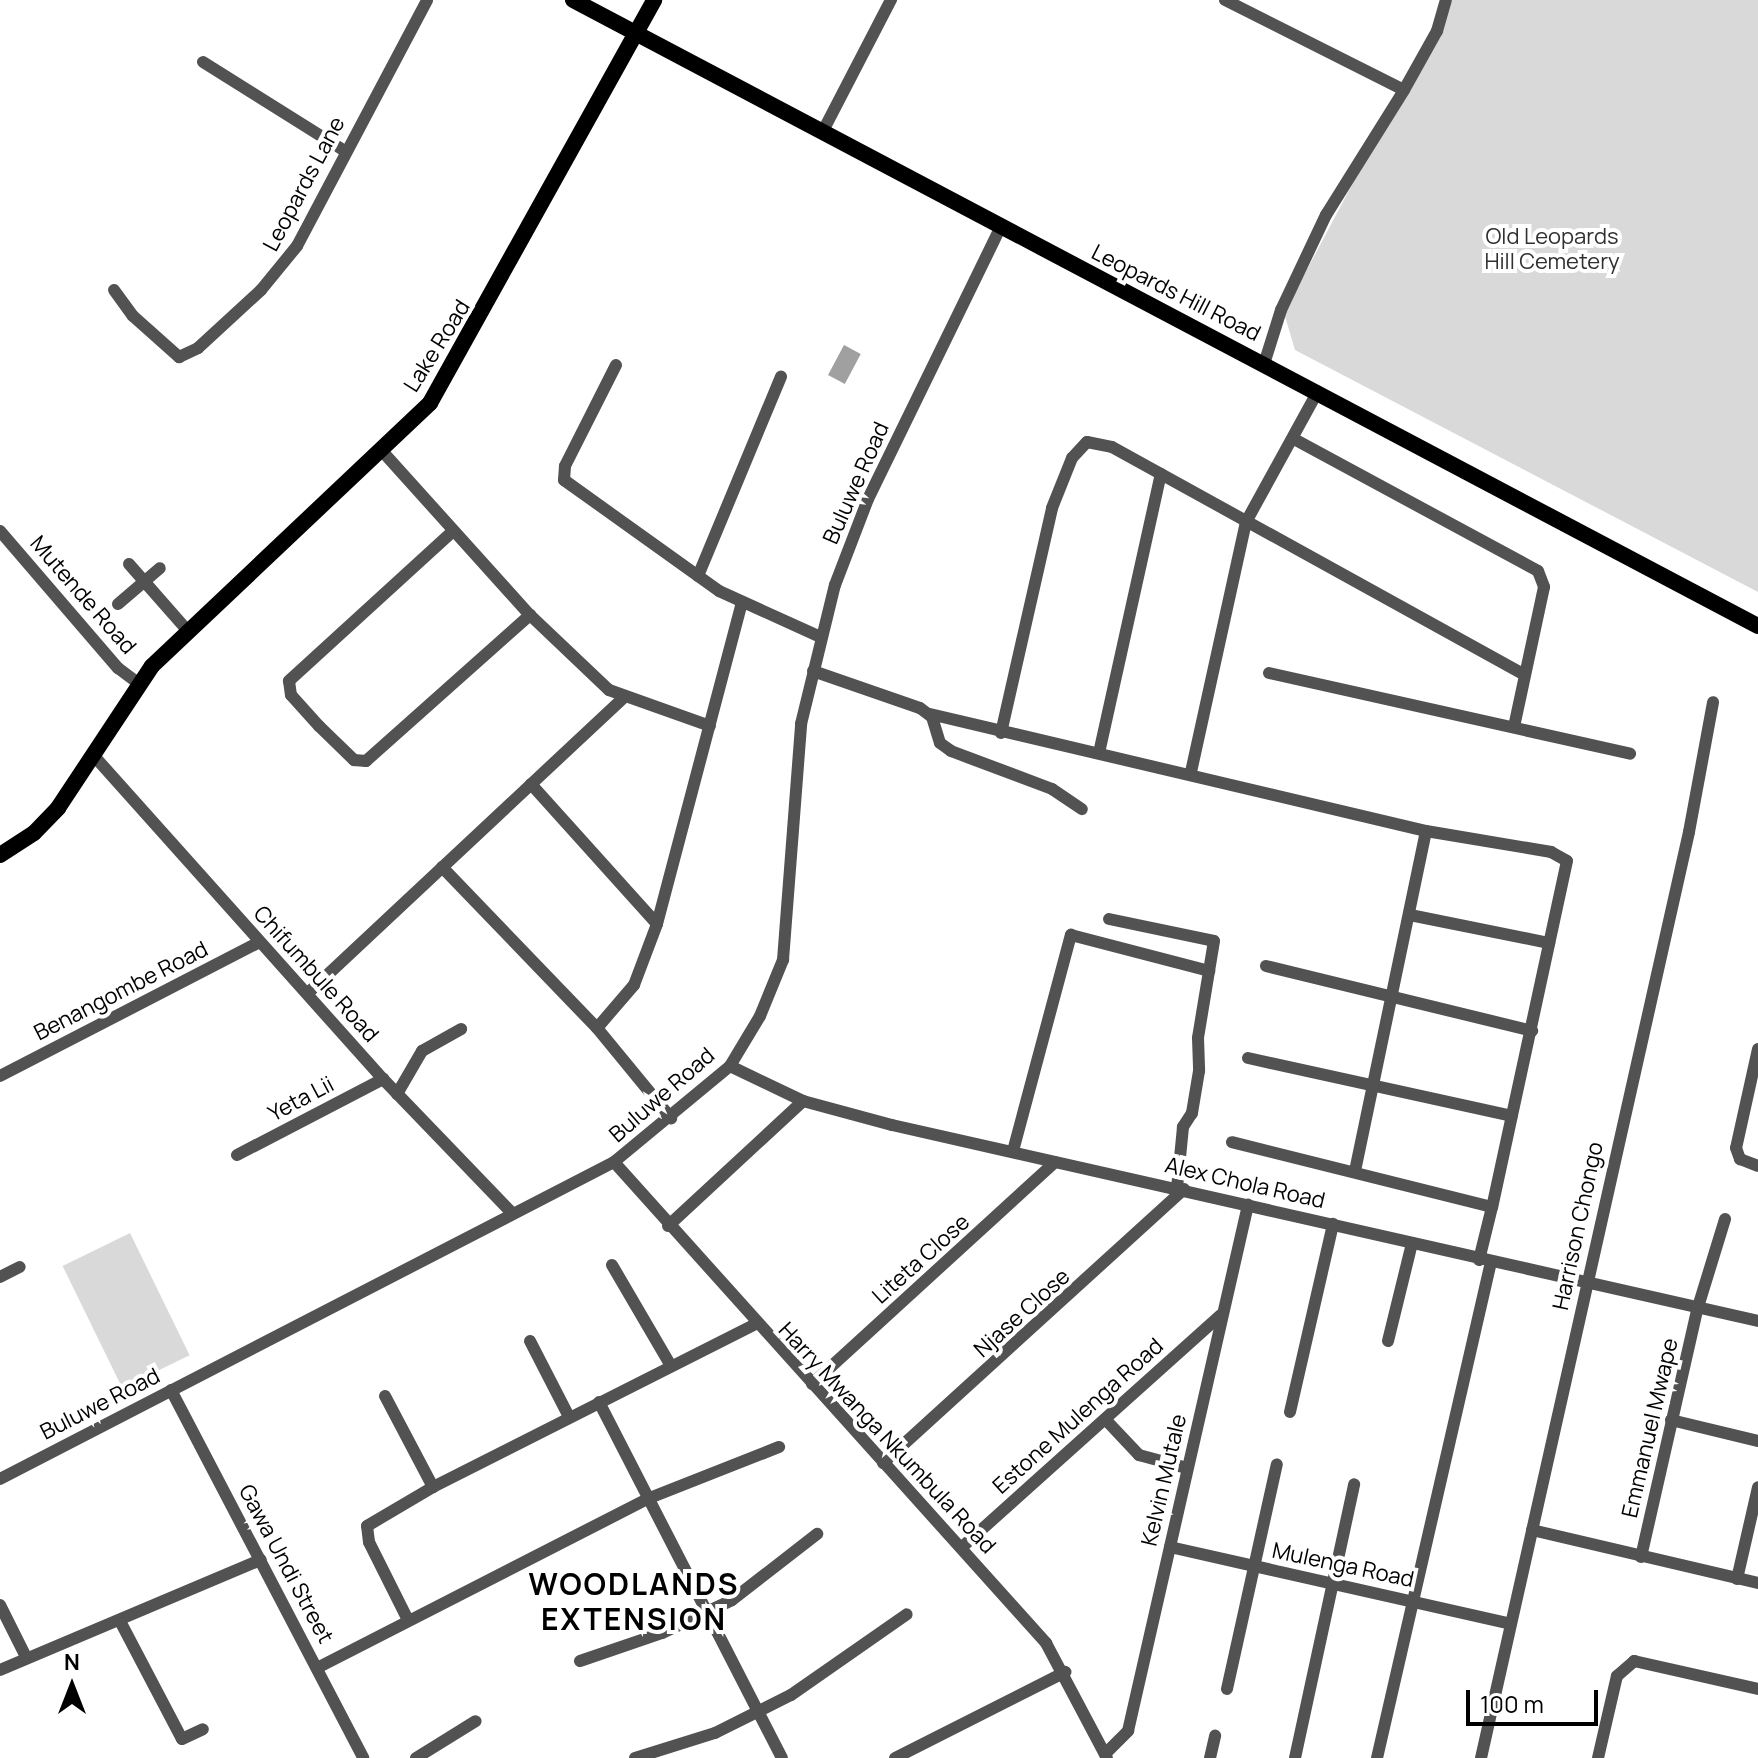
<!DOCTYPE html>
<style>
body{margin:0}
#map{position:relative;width:1758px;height:1758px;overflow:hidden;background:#fff;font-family:Manrope,sans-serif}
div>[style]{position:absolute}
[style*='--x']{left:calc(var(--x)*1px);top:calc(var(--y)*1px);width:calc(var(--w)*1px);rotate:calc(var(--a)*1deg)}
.green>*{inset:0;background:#d9d9d9;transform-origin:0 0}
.water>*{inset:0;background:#a0a0a0;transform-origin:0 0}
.minor>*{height:12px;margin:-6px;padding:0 6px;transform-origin:6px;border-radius:6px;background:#525252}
.major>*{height:16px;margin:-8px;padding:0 8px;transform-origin:8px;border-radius:8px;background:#000}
span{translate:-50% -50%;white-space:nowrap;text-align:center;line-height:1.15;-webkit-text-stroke:8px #fff;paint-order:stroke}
.street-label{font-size:22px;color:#000}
.park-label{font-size:22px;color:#303030}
.district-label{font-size:30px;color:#000;font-weight:700;letter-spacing:2px}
.north{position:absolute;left:32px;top:1646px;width:80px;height:80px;-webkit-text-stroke:6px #fff;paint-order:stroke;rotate:0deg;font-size:22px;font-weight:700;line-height:32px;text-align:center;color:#000}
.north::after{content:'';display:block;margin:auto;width:28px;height:36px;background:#000;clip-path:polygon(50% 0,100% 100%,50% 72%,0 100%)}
.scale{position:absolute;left:1466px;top:1690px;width:132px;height:36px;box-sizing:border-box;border:4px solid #000;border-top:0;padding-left:10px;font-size:24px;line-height:28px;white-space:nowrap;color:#000;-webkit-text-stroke:6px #fff;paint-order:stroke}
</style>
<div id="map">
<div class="green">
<i style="clip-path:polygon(1450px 0,1758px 0,1758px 592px,1295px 350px,1284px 313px)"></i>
<i style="left:130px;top:1233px;width:136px;height:75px;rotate:64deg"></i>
</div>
<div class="water">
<i style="left:844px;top:345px;width:19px;height:34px;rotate:28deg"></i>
</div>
<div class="minor">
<i style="--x:1225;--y:0;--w:200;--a:26.7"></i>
<i style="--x:203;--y:62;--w:168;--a:32.1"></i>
<i style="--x:823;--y:131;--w:148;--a:-62.6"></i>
<i style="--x:114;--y:290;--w:32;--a:54"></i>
<i style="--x:133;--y:316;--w:62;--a:41.7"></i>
<i style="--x:179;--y:357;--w:21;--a:-25"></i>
<i style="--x:198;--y:348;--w:86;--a:-42.6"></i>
<i style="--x:261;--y:290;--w:57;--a:-50.7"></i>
<i style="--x:297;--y:246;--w:278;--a:-62.1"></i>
<i style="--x:1264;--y:364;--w:57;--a:-72.5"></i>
<i style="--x:1281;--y:310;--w:105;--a:-64.7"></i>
<i style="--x:1326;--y:215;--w:147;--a:-58"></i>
<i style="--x:1404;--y:90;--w:68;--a:-60.8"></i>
<i style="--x:1437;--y:31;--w:32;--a:-74"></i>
<i style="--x:616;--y:365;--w:113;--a:116.8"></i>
<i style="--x:565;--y:466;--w:14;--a:94"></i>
<i style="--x:564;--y:480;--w:191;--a:35.6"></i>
<i style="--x:719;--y:591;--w:109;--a:24.4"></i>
<i style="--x:1294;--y:439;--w:277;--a:28.4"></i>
<i style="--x:1538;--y:571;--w:17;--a:69"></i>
<i style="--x:1544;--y:587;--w:143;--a:102.1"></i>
<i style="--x:383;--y:452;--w:219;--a:48"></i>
<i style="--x:530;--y:615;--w:109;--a:43.5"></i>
<i style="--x:609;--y:690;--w:107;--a:19.6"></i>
<i style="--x:0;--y:531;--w:181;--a:49.3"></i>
<i style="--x:118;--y:668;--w:25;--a:37"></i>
<i style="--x:452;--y:532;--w:221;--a:137.6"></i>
<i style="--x:289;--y:681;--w:14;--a:82"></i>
<i style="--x:291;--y:695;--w:42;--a:47.9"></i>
<i style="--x:319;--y:726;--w:49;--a:44.2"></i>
<i style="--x:354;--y:760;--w:12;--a:5"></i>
<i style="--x:366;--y:761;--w:220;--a:-41.7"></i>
<i style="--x:129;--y:564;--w:88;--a:48.7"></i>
<i style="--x:698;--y:576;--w:216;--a:-67.4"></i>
<i style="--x:118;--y:604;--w:55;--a:-40.6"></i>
<i style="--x:813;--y:671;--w:113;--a:19.1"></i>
<i style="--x:920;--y:708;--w:15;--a:37"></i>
<i style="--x:932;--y:717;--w:27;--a:73"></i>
<i style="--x:940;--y:743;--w:14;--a:36"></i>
<i style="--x:951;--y:751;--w:108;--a:20.6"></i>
<i style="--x:1052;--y:789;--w:36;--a:34"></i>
<i style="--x:1269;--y:673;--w:370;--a:12.6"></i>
<i style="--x:930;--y:714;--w:510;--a:13.27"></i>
<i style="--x:1426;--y:831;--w:127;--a:9.5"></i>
<i style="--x:1551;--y:852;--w:18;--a:29"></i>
<i style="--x:1567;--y:861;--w:354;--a:102.2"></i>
<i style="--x:1492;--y:1207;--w:268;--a:-166"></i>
<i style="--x:1001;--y:733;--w:231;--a:-77.2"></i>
<i style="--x:1052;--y:508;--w:54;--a:-68.2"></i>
<i style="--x:1072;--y:458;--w:22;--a:-47"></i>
<i style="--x:1087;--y:442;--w:25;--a:11"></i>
<i style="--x:1112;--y:447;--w:470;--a:28.9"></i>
<i style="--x:1099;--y:753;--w:286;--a:-77.5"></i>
<i style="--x:95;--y:757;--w:432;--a:48.2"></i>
<i style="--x:383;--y:1079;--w:186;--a:46.1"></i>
<i style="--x:1191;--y:772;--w:256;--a:-77.6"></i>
<i style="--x:1246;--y:522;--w:149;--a:-61.2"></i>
<i style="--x:531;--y:784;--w:188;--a:48"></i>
<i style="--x:442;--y:867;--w:223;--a:46.1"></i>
<i style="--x:597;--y:1028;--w:117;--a:50.6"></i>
<i style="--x:1410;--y:915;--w:142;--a:11.4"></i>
<i style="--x:1109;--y:919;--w:107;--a:11.8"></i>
<i style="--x:1214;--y:941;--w:98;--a:99.4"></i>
<i style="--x:1198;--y:1038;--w:33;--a:88"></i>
<i style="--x:1199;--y:1071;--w:43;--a:99.5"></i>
<i style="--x:1192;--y:1113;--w:17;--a:123"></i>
<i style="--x:1183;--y:1127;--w:61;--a:95.6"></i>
<i style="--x:1266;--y:966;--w:274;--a:13.7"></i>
<i style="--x:308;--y:993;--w:432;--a:-43.1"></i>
<i style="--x:597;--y:1028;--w:57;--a:-49.3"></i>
<i style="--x:634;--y:985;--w:65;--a:-69.3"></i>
<i style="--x:657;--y:924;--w:333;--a:-75.2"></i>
<i style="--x:1758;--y:1049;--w:101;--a:102.5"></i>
<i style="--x:1736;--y:1148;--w:12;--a:70"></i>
<i style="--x:1740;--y:1159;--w:19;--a:21"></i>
<i style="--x:1248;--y:1058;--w:270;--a:12.4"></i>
<i style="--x:730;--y:1066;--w:81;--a:25.6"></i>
<i style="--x:803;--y:1101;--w:92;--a:15.1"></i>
<i style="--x:892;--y:1125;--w:888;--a:12.75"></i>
<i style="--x:0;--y:1076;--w:292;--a:-27.3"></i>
<i style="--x:397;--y:1094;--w:50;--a:-59.8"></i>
<i style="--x:422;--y:1051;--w:45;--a:-29.4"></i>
<i style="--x:1013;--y:1151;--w:224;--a:-75"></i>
<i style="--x:1071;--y:935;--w:143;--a:14.6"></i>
<i style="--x:237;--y:1155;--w:165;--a:-27.5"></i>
<i style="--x:614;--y:1162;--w:647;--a:48.07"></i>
<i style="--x:1046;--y:1643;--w:130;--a:62.1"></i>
<i style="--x:1355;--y:1171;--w:347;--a:-78.2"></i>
<i style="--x:668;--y:1226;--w:184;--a:-42.8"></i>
<i style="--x:1479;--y:1260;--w:55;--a:-76.2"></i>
<i style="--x:612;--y:1265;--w:117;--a:59.7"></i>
<i style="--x:0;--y:1277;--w:22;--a:-27"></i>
<i style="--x:530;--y:1341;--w:85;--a:62.8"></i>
<i style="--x:1388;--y:1341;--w:101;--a:-76.2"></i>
<i style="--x:812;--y:1384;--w:329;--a:-42.4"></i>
<i style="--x:171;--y:1390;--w:415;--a:62.4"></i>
<i style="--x:385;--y:1396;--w:103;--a:62.2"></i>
<i style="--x:599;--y:1402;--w:400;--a:62.8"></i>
<i style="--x:1290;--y:1412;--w:193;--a:-77.1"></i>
<i style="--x:1105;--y:1419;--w:50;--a:46.6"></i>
<i style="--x:1139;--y:1455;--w:50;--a:15.2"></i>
<i style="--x:1671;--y:1420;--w:89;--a:13.6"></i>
<i style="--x:883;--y:1463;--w:407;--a:-42.3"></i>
<i style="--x:0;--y:1479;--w:691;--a:-27.31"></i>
<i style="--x:614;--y:1162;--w:151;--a:-39.6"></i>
<i style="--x:730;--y:1066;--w:58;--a:-59"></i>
<i style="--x:760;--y:1016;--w:61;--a:-67.7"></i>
<i style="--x:783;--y:960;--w:237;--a:-85.6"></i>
<i style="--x:801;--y:724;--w:143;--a:-76.3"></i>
<i style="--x:835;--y:585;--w:92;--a:-69"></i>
<i style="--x:868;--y:499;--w:301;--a:-64"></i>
<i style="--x:1532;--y:1530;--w:232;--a:13.2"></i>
<i style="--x:1170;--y:1547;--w:345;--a:12.7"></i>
<i style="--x:961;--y:1548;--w:349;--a:-41.9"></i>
<i style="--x:1641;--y:1557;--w:256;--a:-77.2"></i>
<i style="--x:1698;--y:1307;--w:92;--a:-72.9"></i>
<i style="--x:1737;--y:1579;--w:94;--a:-77.1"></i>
<i style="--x:0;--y:1605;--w:58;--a:63.4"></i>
<i style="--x:407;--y:1618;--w:85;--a:-116.6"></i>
<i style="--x:369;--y:1542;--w:16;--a:-97"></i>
<i style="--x:367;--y:1526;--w:77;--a:-30.6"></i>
<i style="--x:433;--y:1487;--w:361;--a:-26.8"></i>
<i style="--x:120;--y:1621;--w:133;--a:62.3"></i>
<i style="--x:182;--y:1739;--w:23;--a:-25"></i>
<i style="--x:580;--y:1661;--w:87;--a:-18.9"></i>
<i style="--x:662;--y:1633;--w:77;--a:-25.2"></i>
<i style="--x:732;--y:1600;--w:108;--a:-37.8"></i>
<i style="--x:317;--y:1668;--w:371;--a:-27.1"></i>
<i style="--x:647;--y:1499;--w:142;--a:-21.5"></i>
<i style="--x:0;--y:1670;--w:283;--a:-22.9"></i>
<i style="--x:1227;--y:1689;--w:230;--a:-77.5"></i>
<i style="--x:1105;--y:1754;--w:33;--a:-45"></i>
<i style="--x:1128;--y:1731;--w:540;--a:-77.15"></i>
<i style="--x:416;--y:1758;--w:70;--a:-31.7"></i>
<i style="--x:635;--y:1758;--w:84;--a:-17.4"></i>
<i style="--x:715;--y:1733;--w:85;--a:-26.6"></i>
<i style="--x:791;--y:1695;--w:141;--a:-34.9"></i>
<i style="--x:895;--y:1758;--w:191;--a:-26.8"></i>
<i style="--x:1210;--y:1758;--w:23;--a:-77"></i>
<i style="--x:1295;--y:1758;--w:280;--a:-77.8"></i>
<i style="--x:1377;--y:1758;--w:509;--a:-77.06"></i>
<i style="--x:1481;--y:1758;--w:949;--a:-77.34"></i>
<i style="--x:1689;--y:832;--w:132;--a:-79.5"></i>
<i style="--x:1598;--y:1758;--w:84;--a:-77"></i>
<i style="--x:1617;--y:1676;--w:23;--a:-41"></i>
<i style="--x:1634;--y:1661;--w:127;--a:12.7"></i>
</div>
<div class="major">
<i style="--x:573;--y:0;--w:1340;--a:27.85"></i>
<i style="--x:0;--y:855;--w:40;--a:-32.9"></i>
<i style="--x:34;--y:833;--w:35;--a:-46"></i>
<i style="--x:58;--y:808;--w:170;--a:-56.5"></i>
<i style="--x:152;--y:666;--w:383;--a:-43.4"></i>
<i style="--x:430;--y:403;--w:461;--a:-60.9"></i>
</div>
<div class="street-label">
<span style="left:304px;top:184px;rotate:-62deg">Leopards Lane</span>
<span style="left:1176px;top:293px;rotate:27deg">Leopards Hill Road</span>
<span style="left:437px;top:346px;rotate:-58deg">Lake Road</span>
<span style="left:856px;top:483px;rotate:-66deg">Buluwe Road</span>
<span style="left:83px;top:595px;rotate:49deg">Mutende Road</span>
<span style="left:316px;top:974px;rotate:48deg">Chifumbule Road</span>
<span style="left:121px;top:991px;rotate:-27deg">Benangombe Road</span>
<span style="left:662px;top:1095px;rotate:-41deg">Buluwe Road</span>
<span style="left:301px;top:1099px;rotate:-28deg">Yeta Lii</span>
<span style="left:1245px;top:1183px;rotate:13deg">Alex Chola Road</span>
<span style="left:1578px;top:1226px;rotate:-78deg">Harrison Chongo</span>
<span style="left:921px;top:1259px;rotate:-42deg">Liteta Close</span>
<span style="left:1022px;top:1313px;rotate:-42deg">Njase Close</span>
<span style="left:100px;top:1404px;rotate:-27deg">Buluwe Road</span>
<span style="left:1078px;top:1416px;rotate:-42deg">Estone Mulenga Road</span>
<span style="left:1650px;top:1428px;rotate:-77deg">Emmanuel Mwape</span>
<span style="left:887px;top:1438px;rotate:47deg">Harry Mwanga Nkumbula Road</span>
<span style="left:1164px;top:1480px;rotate:-77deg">Kelvin Mutale</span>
<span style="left:286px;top:1564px;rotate:62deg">Gawa Undi Street</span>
<span style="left:1343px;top:1565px;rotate:12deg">Mulenga Road</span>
</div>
<div class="park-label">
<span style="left:1552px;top:249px">Old Leopards<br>Hill Cemetery</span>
</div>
<div class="district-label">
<span style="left:634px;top:1601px">WOODLANDS<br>EXTENSION</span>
</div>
<div class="north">N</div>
<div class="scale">100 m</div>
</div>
